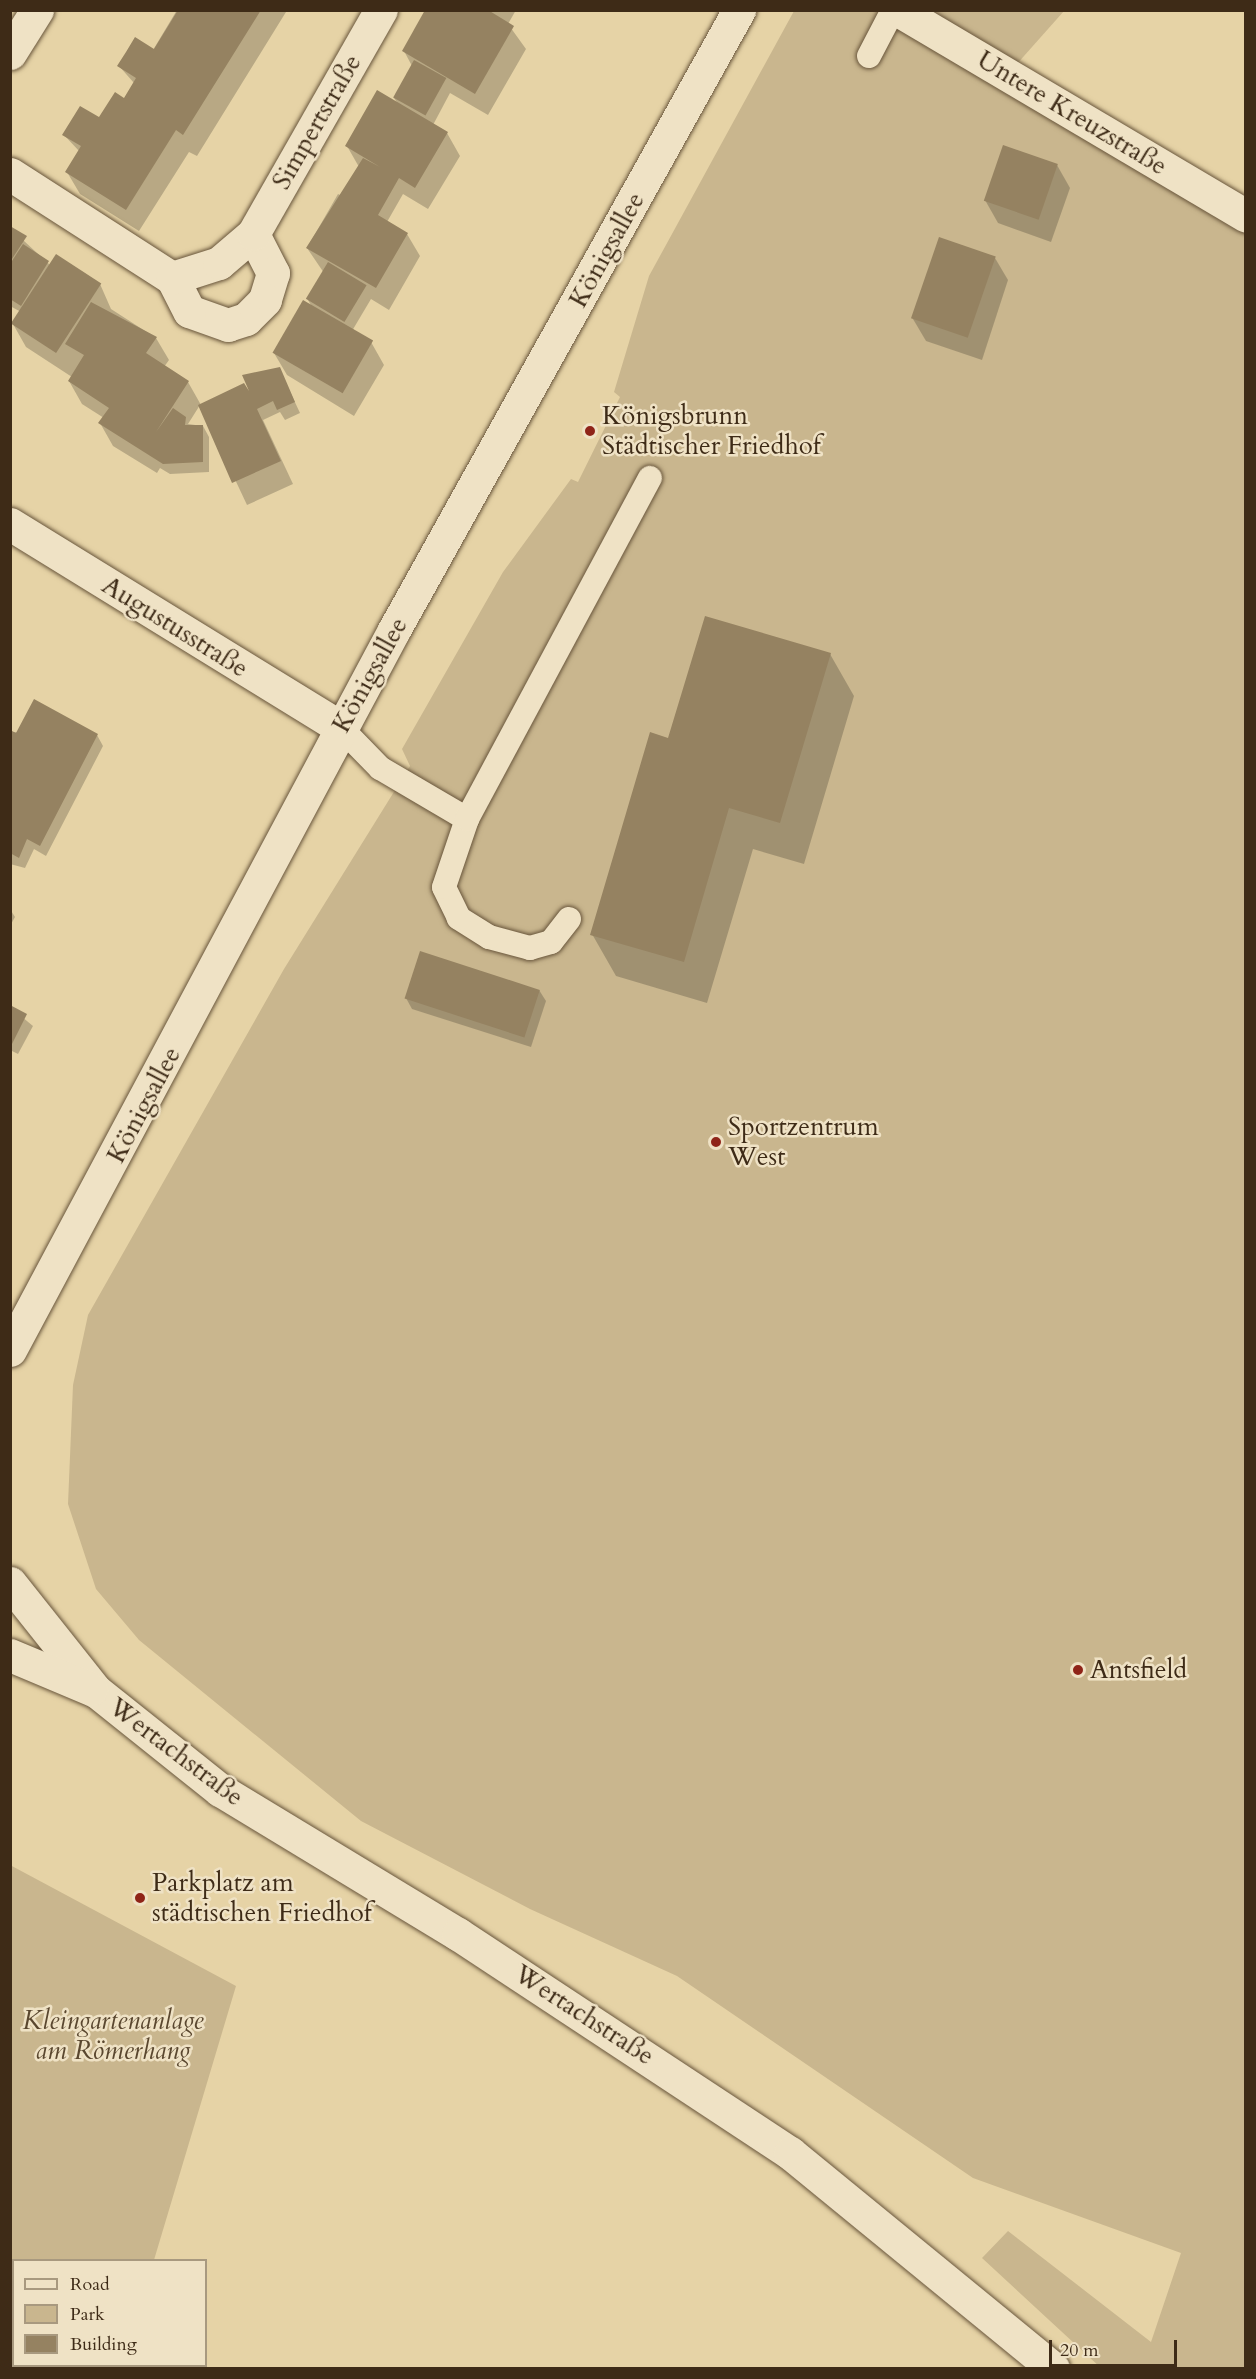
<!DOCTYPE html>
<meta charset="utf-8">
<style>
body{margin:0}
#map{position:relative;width:1256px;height:2379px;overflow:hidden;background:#e6d3a6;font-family:Cardo,serif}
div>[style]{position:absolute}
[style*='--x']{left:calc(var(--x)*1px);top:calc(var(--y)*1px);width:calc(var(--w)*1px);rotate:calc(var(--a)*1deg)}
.green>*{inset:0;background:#c9b68e}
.shadow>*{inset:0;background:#0003}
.building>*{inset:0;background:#958261;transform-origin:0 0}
.roads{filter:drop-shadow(0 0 2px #68553b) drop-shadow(0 0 2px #68553b)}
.lane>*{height:24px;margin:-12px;padding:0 12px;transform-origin:12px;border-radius:12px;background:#efe2c5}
.street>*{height:33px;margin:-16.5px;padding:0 16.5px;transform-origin:16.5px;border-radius:16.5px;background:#efe2c5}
.secondary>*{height:33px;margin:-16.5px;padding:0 16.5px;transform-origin:16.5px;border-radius:16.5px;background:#efe2c5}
.dots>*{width:16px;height:16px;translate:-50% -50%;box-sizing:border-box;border:3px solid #efe2c5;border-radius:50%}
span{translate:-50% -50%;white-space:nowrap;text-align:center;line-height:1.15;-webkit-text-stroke:5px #efe2c5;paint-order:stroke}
.street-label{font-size:26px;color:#3e2b17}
.poi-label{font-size:26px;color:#3e2b17}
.left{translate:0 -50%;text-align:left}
.park-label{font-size:26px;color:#5a472f;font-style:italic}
.frame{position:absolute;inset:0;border:12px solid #3e2b17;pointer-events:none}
.legend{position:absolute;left:12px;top:2259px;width:195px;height:108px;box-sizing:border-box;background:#efe2c5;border:2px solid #a8997f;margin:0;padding:8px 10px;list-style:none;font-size:18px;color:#3e2b17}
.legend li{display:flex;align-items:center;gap:12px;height:30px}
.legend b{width:30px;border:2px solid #a8997f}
.scale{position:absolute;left:1049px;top:2340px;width:128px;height:27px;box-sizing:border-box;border:3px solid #3e2b17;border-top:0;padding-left:8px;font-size:18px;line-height:21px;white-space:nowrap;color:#3e2b17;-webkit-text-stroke:4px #efe2c5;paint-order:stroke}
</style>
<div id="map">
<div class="green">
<i style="clip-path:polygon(794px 11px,1064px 11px,1008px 74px,1245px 217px,1245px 2368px,1101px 2368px,982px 2258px,1008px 2231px,1151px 2342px,1181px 2253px,973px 2178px,677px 1976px,530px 1909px,361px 1821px,139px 1640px,96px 1589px,68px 1504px,73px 1385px,88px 1315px,284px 969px,410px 766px,402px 749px,503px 572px,571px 479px,578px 482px,620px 397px,614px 392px,649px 276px)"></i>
<i style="clip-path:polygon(10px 1865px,236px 1986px,154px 2260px,14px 2260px,14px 2366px,122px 2368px,11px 2368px)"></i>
</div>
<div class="shadow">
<i style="clip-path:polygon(177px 10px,286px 12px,197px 156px,189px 152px,139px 231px,80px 194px,67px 172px,80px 152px,64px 135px,100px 119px,124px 100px,134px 83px,119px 66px,153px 50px)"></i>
<i style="clip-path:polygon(427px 10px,516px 10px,508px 24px,526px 49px,488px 115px,450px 93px,433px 125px,447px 133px,460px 156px,428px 209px,403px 194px,387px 222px,407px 234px,420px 256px,389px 310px,371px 299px,352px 331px,371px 342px,384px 365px,354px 416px,287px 375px,274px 353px,312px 307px,308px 300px,324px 273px,307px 248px,338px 194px,346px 198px,359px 167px,347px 146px,398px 104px,394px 98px,412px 66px,404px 51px)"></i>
<i style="clip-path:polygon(1057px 165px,1070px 188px,1051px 242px,998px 223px,985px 200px)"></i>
<i style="clip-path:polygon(10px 228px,50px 265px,100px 284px,111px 309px,156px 338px,169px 360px,164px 367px,188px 382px,201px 405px,251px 398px,279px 368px,300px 413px,285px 420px,280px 412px,263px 420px,293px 484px,247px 505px,200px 405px,188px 424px,203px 426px,209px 437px,209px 472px,170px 474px,160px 468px,157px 473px,113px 446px,100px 423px,104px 418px,82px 404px,69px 381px,72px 377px,26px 347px,13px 324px,21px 312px,10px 306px)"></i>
<i style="clip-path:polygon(995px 258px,1008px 280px,982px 360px,926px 341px,913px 319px)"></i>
<i style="clip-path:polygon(830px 654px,854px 696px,804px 864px,753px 849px,707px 1003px,616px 976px,592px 934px,669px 740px)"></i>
<i style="clip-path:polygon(10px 732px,97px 735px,103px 746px,46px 856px,34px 849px,25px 868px,10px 864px)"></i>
<i style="clip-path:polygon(10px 909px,15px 917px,10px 926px)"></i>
<i style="clip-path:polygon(539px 990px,546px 1001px,531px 1047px,412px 1009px,406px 998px)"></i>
<i style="clip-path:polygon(10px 1007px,33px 1026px,18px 1054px,10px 1050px)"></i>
</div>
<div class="building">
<i style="clip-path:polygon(178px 10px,261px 10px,183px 135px,176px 130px,126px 210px,65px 172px,81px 146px,62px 135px,80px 106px,99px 117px,115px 92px,124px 98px,136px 78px,117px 66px,126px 52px,135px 37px,154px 49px)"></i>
<i style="clip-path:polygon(425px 10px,488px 10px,514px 26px,475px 94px,402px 51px)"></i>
<i style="left:414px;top:60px;width:37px;height:43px;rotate:29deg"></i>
<i style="clip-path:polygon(377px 90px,448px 132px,415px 188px,399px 178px,378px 215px,408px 233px,376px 288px,306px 248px,363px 158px,380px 167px,345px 146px)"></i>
<i style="left:1003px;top:145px;width:58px;height:59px;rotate:19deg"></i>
<i style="clip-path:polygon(10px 226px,27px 236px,10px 262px)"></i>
<i style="left:939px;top:237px;width:60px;height:86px;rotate:19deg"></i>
<i style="clip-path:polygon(23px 244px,49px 261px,21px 306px,10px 299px,10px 264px)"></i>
<i style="left:56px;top:254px;width:54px;height:83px;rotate:33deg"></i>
<i style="left:328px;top:262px;width:45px;height:43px;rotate:31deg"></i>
<i style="left:303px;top:300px;width:81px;height:61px;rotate:30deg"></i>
<i style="clip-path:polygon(91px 302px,157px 337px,146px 353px,189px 381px,156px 432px,173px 408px,186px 417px,185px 425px,203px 425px,203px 462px,163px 464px,98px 423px,109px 408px,68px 381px,84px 355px,65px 344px)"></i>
<i style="clip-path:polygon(280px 367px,295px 402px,277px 410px,273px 401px,257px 409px,281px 461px,232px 483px,198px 405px,244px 383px,249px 391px,242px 375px)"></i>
<i style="clip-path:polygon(705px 616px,831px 653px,780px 823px,729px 808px,684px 962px,590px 935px,650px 732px,668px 738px)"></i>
<i style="clip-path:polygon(34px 699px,98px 734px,40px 846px,27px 839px,19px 858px,10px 853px,10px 730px,16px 733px)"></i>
<i style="left:420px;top:951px;width:126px;height:50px;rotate:18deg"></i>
<i style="clip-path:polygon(10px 1005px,27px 1014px,12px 1044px,10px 1043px)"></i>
</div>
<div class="roads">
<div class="lane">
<i style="--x:869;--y:56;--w:52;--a:-62.4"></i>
<i style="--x:341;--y:728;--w:56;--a:45.7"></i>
<i style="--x:380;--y:768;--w:101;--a:30.4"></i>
<i style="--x:569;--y:919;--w:29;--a:128"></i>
<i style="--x:551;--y:942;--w:22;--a:164"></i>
<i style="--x:530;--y:948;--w:42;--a:-165"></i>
<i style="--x:489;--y:937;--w:36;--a:-148"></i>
<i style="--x:459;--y:918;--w:34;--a:-116"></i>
<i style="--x:444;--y:887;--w:72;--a:-71.3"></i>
<i style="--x:467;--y:819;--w:387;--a:-61.8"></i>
</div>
<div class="street">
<i style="--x:898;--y:10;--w:404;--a:30.6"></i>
<i style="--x:10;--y:53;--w:51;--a:-57.9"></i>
<i style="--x:10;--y:174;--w:193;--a:32.7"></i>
<i style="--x:253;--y:234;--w:44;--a:62.9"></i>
<i style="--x:273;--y:273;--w:28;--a:107"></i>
<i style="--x:265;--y:300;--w:27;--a:135"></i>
<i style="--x:246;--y:319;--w:19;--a:162"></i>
<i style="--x:228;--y:325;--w:41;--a:-160.3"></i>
<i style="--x:189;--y:311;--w:37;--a:-117"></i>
<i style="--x:172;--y:278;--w:49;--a:-17.7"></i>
<i style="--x:219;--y:263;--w:45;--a:-40.5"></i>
<i style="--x:253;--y:234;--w:258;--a:-60.3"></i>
<i style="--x:10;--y:524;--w:389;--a:31.6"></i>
</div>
<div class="secondary">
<i style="--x:10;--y:1350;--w:816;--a:-61.93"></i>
<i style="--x:394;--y:630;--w:710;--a:-60.91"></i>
<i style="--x:10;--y:1583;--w:138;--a:51.5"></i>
<i style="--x:96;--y:1691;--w:159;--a:38.6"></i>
<i style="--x:220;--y:1790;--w:278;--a:31.2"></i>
<i style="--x:458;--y:1934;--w:398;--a:33.4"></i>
<i style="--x:790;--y:2153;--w:340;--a:39.3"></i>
<i style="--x:10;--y:1655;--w:88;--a:22.8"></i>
</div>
</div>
<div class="dots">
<i style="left:590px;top:431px;background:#8f2418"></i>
<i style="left:716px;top:1142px;background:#8f2418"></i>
<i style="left:1078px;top:1670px;background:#8f2418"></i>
<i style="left:140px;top:1898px;background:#8f2418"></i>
</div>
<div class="street-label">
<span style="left:1072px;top:113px;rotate:31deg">Untere Kreuzstraße</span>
<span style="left:317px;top:122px;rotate:-60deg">Simpertstraße</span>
<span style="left:607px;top:250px;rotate:-61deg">Königsallee</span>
<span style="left:175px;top:627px;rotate:32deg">Augustusstraße</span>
<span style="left:370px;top:675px;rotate:-61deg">Königsallee</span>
<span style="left:144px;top:1105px;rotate:-62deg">Königsallee</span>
<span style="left:176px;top:1752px;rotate:37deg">Wertachstraße</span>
<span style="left:584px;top:2015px;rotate:33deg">Wertachstraße</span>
</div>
<div class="poi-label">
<span class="left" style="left:602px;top:431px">Königsbrunn<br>Städtischer Friedhof</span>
<span class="left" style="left:728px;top:1142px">Sportzentrum<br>West</span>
<span class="left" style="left:1090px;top:1670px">Antsfield</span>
<span class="left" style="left:152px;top:1898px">Parkplatz am<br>städtischen Friedhof</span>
</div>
<div class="park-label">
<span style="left:113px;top:2036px">Kleingartenanlage<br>am Römerhang</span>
</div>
<div class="frame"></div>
<ul class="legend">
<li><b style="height:8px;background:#efe2c5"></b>Road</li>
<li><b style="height:16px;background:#c9b68e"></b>Park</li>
<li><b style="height:16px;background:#958261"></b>Building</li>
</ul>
<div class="scale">20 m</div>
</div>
